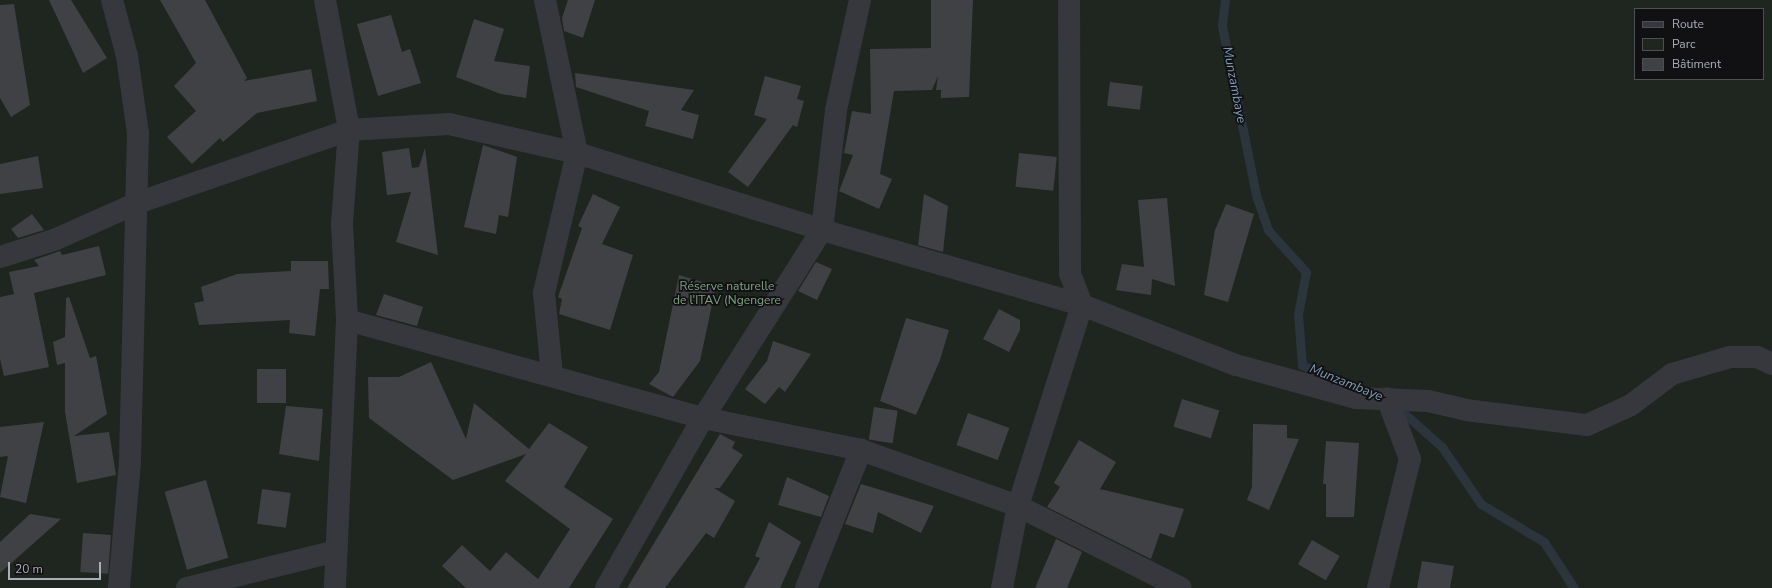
<!DOCTYPE html>
<meta charset="utf-8">
<style>
body{margin:0}
#map{position:relative;width:1772px;height:588px;overflow:hidden;background:#161618;font-family:"Nunito Sans",sans-serif}
div>[style]{position:absolute}
[style*='--x']{left:calc(var(--x)*1px);top:calc(var(--y)*1px);width:calc(var(--w)*1px);rotate:calc(var(--a)*1deg)}
.green>*{inset:0;background:#1e261f}
.stream>*{height:9px;margin:-4.5px;padding:0 4.5px;transform-origin:4.5px;border-radius:4.5px;background:#2c353c}
.building>*{inset:0;background:#404145;transform-origin:0 0}
.minor>*{height:22px;margin:-11px;padding:0 11px;transform-origin:11px;border-radius:11px;background:#37383d}
span{translate:-50% -50%;white-space:nowrap;text-align:center;line-height:1.15;-webkit-text-stroke:3.5px #111113;paint-order:stroke}
.park-label{font-size:12px;color:#7fa381}
.water-label{font-size:13px;color:#7f9bb3;font-style:italic}
.legend{position:absolute;left:1634px;top:8px;width:130px;height:72px;box-sizing:border-box;background:#111113;border:1px solid #4d4f55;margin:0;padding:5px 7px;list-style:none;font-size:12px;color:#a8adb8}
.legend li{display:flex;align-items:center;gap:8px;height:20px}
.legend b{width:20px;border:1px solid #4d4f55}
.scale{position:absolute;left:8px;top:562px;width:93px;height:18px;box-sizing:border-box;border:2px solid #a8adb8;border-top:0;padding-left:5px;font-size:12px;line-height:14px;white-space:nowrap;color:#a8adb8;-webkit-text-stroke:3px #111113;paint-order:stroke}
</style>
<div id="map">
<div class="green">
<i style="clip-path:polygon(evenodd,0 0,1772px 0,1772px 588px,0 588px,0 0,1635px 9px,1763px 9px,1763px 79px,1635px 79px,1635px 9px)"></i>
</div>
<div class="stream">
<i style="--x:1225;--y:0;--w:26;--a:97"></i>
<i style="--x:1222;--y:26;--w:172;--a:78.6"></i>
<i style="--x:1256;--y:195;--w:37;--a:71"></i>
<i style="--x:1268;--y:230;--w:57;--a:47.9"></i>
<i style="--x:1306;--y:272;--w:43;--a:100.8"></i>
<i style="--x:1298;--y:314;--w:51;--a:85.5"></i>
<i style="--x:1302;--y:365;--w:53;--a:24.6"></i>
<i style="--x:1396;--y:406;--w:62;--a:41.7"></i>
<i style="--x:1442;--y:447;--w:69;--a:55.6"></i>
<i style="--x:1481;--y:504;--w:74;--a:31.1"></i>
<i style="--x:1544;--y:542;--w:55;--a:56.9"></i>
</div>
<div class="building">
<i style="clip-path:polygon(49px 0,71px 0,107px 58px,83px 73px)"></i>
<i style="clip-path:polygon(160px 0,205px 0,247px 78px,244px 81px,311px 69px,317px 101px,257px 113px,223px 142px,220px 138px,192px 164px,167px 137px,196px 111px,174px 86px,196px 63px)"></i>
<i style="clip-path:polygon(568px 0,595px 0,583px 38px,564px 31px,562px 18px)"></i>
<i style="clip-path:polygon(931px 0,973px 0,969px 97px,941px 98px,941px 90px,936px 90px,938px 76px,932px 90px,894px 91px,880px 174px,892px 179px,879px 209px,839px 191px,853px 155px,844px 153px,852px 111px,871px 114px,870px 49px,931px 48px)"></i>
<i style="clip-path:polygon(14px 4px,30px 105px,11px 117px,0 98px,0 5px)"></i>
<i style="clip-path:polygon(391px 15px,402px 52px,410px 49px,421px 83px,378px 96px,357px 24px)"></i>
<i style="clip-path:polygon(474px 19px,504px 29px,494px 61px,530px 66px,526px 98px,501px 94px,456px 77px)"></i>
<i style="clip-path:polygon(575px 73px,694px 90px,681px 110px,699px 115px,693px 139px,645px 126px,649px 111px,576px 87px)"></i>
<i style="clip-path:polygon(765px 76px,801px 86px,797px 99px,804px 101px,797px 127px,793px 125px,748px 187px,728px 172px,767px 119px,754px 115px)"></i>
<i style="left:1110px;top:82px;width:33px;height:24px;rotate:7deg"></i>
<i style="clip-path:polygon(483px 145px,517px 157px,508px 217px,499px 215px,496px 234px,464px 227px)"></i>
<i style="clip-path:polygon(409px 148px,412px 168px,419px 167px,425px 148px,438px 255px,396px 242px,411px 192px,387px 195px,382px 152px)"></i>
<i style="left:1019px;top:153px;width:38px;height:34px;rotate:6deg"></i>
<i style="clip-path:polygon(38px 156px,43px 188px,0 194px,0 164px)"></i>
<i style="clip-path:polygon(593px 194px,620px 207px,602px 244px,633px 255px,610px 330px,559px 314px,562px 299px,558px 297px,582px 228px,578px 226px)"></i>
<i style="clip-path:polygon(924px 194px,948px 206px,943px 252px,918px 245px)"></i>
<i style="clip-path:polygon(1167px 198px,1175px 286px,1152px 279px,1151px 295px,1116px 290px,1122px 264px,1144px 267px,1138px 200px)"></i>
<i style="clip-path:polygon(1226px 204px,1254px 214px,1228px 302px,1204px 295px,1215px 230px)"></i>
<i style="clip-path:polygon(32px 214px,44px 230px,18px 238px,11px 229px)"></i>
<i style="clip-path:polygon(99px 246px,106px 275px,34px 293px,49px 367px,4px 376px,0 359px,0 297px,14px 294px,9px 272px,39px 266px,34px 260px,60px 251px,62px 255px)"></i>
<i style="clip-path:polygon(291px 261px,328px 261px,329px 289px,320px 289px,315px 336px,289px 333px,290px 320px,199px 325px,194px 303px,204px 301px,201px 287px,237px 274px,291px 271px)"></i>
<i style="clip-path:polygon(816px 262px,832px 269px,817px 300px,798px 291px)"></i>
<i style="clip-path:polygon(679px 275px,716px 286px,700px 361px,673px 397px,649px 384px,659px 372px)"></i>
<i style="clip-path:polygon(384px 294px,423px 307px,417px 326px,376px 315px)"></i>
<i style="clip-path:polygon(69px 297px,90px 358px,96px 356px,107px 414px,74px 436px,109px 432px,116px 475px,77px 483px,65px 412px,65px 363px,57px 365px,53px 342px,65px 337px,66px 298px)"></i>
<i style="clip-path:polygon(999px 309px,1020px 320px,1020px 330px,1009px 352px,983px 339px)"></i>
<i style="clip-path:polygon(906px 318px,949px 330px,940px 360px,916px 415px,880px 401px)"></i>
<i style="clip-path:polygon(773px 341px,811px 354px,785px 392px,779px 387px,765px 404px,745px 389px,767px 361px)"></i>
<i style="clip-path:polygon(431px 362px,466px 439px,474px 403px,529px 449px,549px 423px,588px 447px,564px 487px,613px 519px,569px 588px,466px 588px,442px 566px,462px 545px,490px 571px,506px 552px,538px 579px,570px 529px,505px 481px,526px 454px,453px 480px,369px 418px,368px 377px,399px 377px)"></i>
<i style="left:257px;top:369px;width:29px;height:34px"></i>
<i style="left:1182px;top:399px;width:39px;height:29px;rotate:17deg"></i>
<i style="clip-path:polygon(286px 406px,323px 409px,319px 461px,279px 454px)"></i>
<i style="left:874px;top:407px;width:24px;height:33px;rotate:9deg"></i>
<i style="left:968px;top:413px;width:44px;height:34px;rotate:20deg"></i>
<i style="clip-path:polygon(44px 422px,26px 503px,0 497px,8px 456px,0 457px,0 427px)"></i>
<i style="clip-path:polygon(1253px 424px,1287px 425px,1287px 438px,1299px 439px,1269px 510px,1247px 500px,1252px 487px)"></i>
<i style="clip-path:polygon(720px 434px,735px 442px,732px 448px,743px 455px,720px 488px,714px 488px,735px 501px,714px 538px,706px 533px,665px 588px,627px 588px)"></i>
<i style="clip-path:polygon(1079px 440px,1116px 462px,1100px 489px,1184px 509px,1174px 538px,1160px 533px,1151px 559px,1047px 507px,1060px 487px,1054px 483px)"></i>
<i style="clip-path:polygon(1326px 441px,1359px 443px,1354px 517px,1326px 517px,1326px 484px,1323px 484px)"></i>
<i style="clip-path:polygon(787px 477px,829px 496px,821px 517px,778px 505px)"></i>
<i style="left:206px;top:480px;width:81px;height:43px;rotate:74deg"></i>
<i style="clip-path:polygon(861px 484px,934px 506px,921px 533px,878px 512px,873px 533px,845px 524px)"></i>
<i style="left:262px;top:489px;width:29px;height:35px;rotate:8deg"></i>
<i style="clip-path:polygon(30px 514px,61px 519px,0 573px,0 542px)"></i>
<i style="clip-path:polygon(769px 522px,801px 542px,780px 588px,744px 588px,760px 558px,755px 556px)"></i>
<i style="left:83px;top:533px;width:28px;height:39px;rotate:4deg"></i>
<i style="clip-path:polygon(1056px 539px,1082px 552px,1067px 588px,1035px 588px)"></i>
<i style="left:1312px;top:540px;width:32px;height:28px;rotate:30deg"></i>
<i style="clip-path:polygon(1422px 561px,1454px 566px,1450px 588px,1417px 588px)"></i>
</div>
<div class="minor">
<i style="--x:112;--y:0;--w:58;--a:75"></i>
<i style="--x:127;--y:56;--w:78;--a:81.9"></i>
<i style="--x:138;--y:133;--w:329;--a:91.4"></i>
<i style="--x:130;--y:462;--w:126;--a:95"></i>
<i style="--x:325;--y:0;--w:132;--a:79.5"></i>
<i style="--x:349;--y:130;--w:94;--a:94.3"></i>
<i style="--x:342;--y:224;--w:96;--a:87"></i>
<i style="--x:347;--y:320;--w:268;--a:92.6"></i>
<i style="--x:545;--y:0;--w:156;--a:78.2"></i>
<i style="--x:577;--y:153;--w:144;--a:103.3"></i>
<i style="--x:544;--y:293;--w:82;--a:84.4"></i>
<i style="--x:0;--y:257;--w:57;--a:-17.5"></i>
<i style="--x:54;--y:240;--w:91;--a:-24"></i>
<i style="--x:137;--y:203;--w:224;--a:-19"></i>
<i style="--x:349;--y:130;--w:100;--a:-3.4"></i>
<i style="--x:449;--y:124;--w:131;--a:12.8"></i>
<i style="--x:577;--y:153;--w:257;--a:17.4"></i>
<i style="--x:822;--y:230;--w:271;--a:16.1"></i>
<i style="--x:1082;--y:305;--w:165;--a:21.3"></i>
<i style="--x:1236;--y:365;--w:124;--a:15.4"></i>
<i style="--x:1356;--y:398;--w:72;--a:2.4"></i>
<i style="--x:1428;--y:401;--w:39;--a:13"></i>
<i style="--x:1466;--y:410;--w:122;--a:7.1"></i>
<i style="--x:1587;--y:425;--w:48;--a:-24.4"></i>
<i style="--x:1631;--y:405;--w:51;--a:-37.1"></i>
<i style="--x:1672;--y:374;--w:60;--a:-16.3"></i>
<i style="--x:1730;--y:357;--w:27;--a:0"></i>
<i style="--x:1757;--y:357;--w:17;--a:25"></i>
<i style="--x:347;--y:320;--w:369;--a:15.4"></i>
<i style="--x:703;--y:418;--w:161;--a:11.4"></i>
<i style="--x:861;--y:450;--w:167;--a:19.6"></i>
<i style="--x:1018;--y:506;--w:182;--a:26.7"></i>
<i style="--x:187;--y:588;--w:154;--a:-13.9"></i>
<i style="--x:606;--y:588;--w:196;--a:-60.3"></i>
<i style="--x:703;--y:418;--w:222;--a:-57.7"></i>
<i style="--x:822;--y:230;--w:121;--a:-83.3"></i>
<i style="--x:836;--y:110;--w:113;--a:-77.7"></i>
<i style="--x:806;--y:588;--w:149;--a:-68.3"></i>
<i style="--x:1002;--y:588;--w:84;--a:-79"></i>
<i style="--x:1018;--y:506;--w:211;--a:-72.3"></i>
<i style="--x:1082;--y:305;--w:34;--a:-111"></i>
<i style="--x:1070;--y:273;--w:273;--a:-90.2"></i>
<i style="--x:1378;--y:588;--w:133;--a:-76.1"></i>
<i style="--x:1410;--y:459;--w:65;--a:-110.7"></i>
</div>
<div class="park-label">
<span style="left:727px;top:294px">Réserve naturelle<br>de l'ITAV (Ngengere</span>
</div>
<div class="water-label">
<span style="left:1234px;top:85px;rotate:79deg">Munzambaye</span>
<span style="left:1346px;top:383px;rotate:22deg">Munzambaye</span>
</div>
<ul class="legend">
<li><b style="height:5px;background:#37383d"></b>Route</li>
<li><b style="height:11px;background:#1e261f"></b>Parc</li>
<li><b style="height:11px;background:#404145"></b>Bâtiment</li>
</ul>
<div class="scale">20 m</div>
</div>
